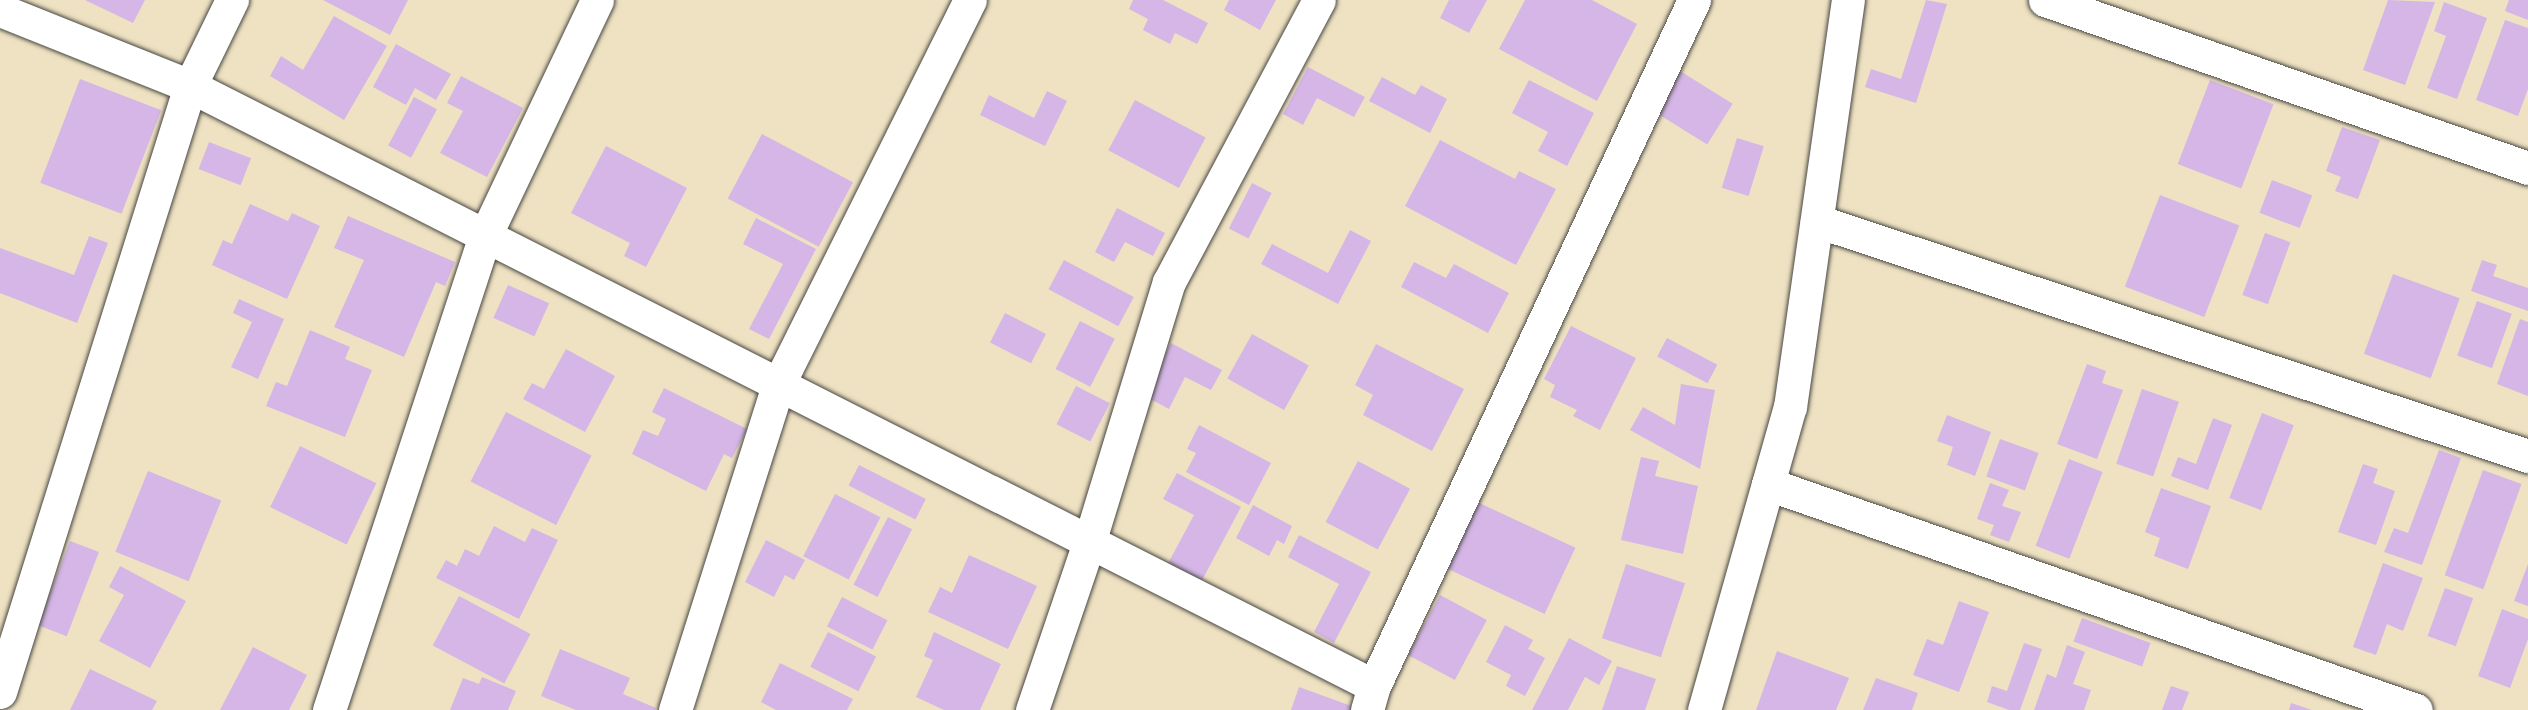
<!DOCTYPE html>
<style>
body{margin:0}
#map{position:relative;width:2528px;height:710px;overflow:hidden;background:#eee2c2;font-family:"IM FELL English",serif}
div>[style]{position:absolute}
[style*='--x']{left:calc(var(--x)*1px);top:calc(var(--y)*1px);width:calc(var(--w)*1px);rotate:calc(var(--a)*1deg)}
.building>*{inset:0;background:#d5b6e6;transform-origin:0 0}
.roads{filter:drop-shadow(0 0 2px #484642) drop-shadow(0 0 2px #484642)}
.minor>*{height:33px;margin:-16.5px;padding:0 16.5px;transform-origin:16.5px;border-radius:16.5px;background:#fff}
span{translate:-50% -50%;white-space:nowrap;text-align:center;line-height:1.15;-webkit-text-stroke:6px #fcf5e5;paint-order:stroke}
</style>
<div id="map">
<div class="building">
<i style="clip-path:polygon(85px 0,145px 0,133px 23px)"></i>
<i style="clip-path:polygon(323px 0,408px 0,390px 35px)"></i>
<i style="clip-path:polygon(1133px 0,1163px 0,1208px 23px,1197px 44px,1175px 33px,1170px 44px,1143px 30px,1148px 19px,1129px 9px)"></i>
<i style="clip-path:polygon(1229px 0,1276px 0,1260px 30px,1224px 10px)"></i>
<i style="clip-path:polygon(1449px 0,1487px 0,1469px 33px,1440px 18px)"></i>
<i style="clip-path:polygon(1525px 0,1592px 0,1637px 24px,1597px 101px,1499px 49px)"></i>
<i style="clip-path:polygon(1926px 0,1947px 4px,1916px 103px,1865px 87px,1871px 69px,1901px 79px)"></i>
<i style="clip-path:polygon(2388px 0,2435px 2px,2405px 85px,2363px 70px)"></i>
<i style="clip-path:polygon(2509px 0,2528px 0,2528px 20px,2505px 11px)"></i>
<i style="clip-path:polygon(2444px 2px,2487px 18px,2457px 99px,2427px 88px,2446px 36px,2434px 31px)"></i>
<i style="clip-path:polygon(334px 16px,387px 46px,344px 120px,270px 76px,281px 56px,303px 70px)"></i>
<i style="clip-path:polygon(2505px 20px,2528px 28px,2528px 89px,2518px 116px,2476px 100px)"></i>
<i style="clip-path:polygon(396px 44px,451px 74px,436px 100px,415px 88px,406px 105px,373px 87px)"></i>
<i style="clip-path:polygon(1308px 67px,1365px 97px,1354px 117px,1317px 98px,1303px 125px,1283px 114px)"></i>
<i style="left:1680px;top:71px;width:62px;height:48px;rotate:32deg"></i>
<i style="clip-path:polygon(461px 76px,523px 108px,487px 177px,440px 153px,463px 111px,447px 103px)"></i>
<i style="clip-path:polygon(1382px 77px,1415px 95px,1421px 85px,1447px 99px,1430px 133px,1369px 101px)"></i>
<i style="left:80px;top:79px;width:87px;height:111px;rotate:21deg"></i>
<i style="clip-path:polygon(1529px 80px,1594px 113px,1567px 166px,1538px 151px,1548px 132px,1512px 113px)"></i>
<i style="left:2210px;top:80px;width:68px;height:90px;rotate:21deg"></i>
<i style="clip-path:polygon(1047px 91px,1067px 101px,1045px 146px,980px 115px,989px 95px,1034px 118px)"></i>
<i style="left:414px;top:97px;width:26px;height:55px;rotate:28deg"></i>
<i style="left:1135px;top:100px;width:80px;height:57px;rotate:28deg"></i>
<i style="clip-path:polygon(2342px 127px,2380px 140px,2358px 199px,2335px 191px,2341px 177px,2326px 171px)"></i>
<i style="left:762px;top:134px;width:103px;height:73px;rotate:28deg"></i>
<i style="left:1737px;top:138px;width:28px;height:52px;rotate:17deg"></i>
<i style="clip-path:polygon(1440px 140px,1515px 179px,1519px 171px,1556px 189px,1516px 265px,1405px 206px)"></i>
<i style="left:209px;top:142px;width:45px;height:29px;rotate:21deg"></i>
<i style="clip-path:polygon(606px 146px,687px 188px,646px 267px,624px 256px,630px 243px,571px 213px)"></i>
<i style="left:2272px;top:180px;width:43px;height:35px;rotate:21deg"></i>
<i style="left:1252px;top:183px;width:22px;height:51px;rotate:27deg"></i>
<i style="left:2160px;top:195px;width:85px;height:98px;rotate:21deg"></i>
<i style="clip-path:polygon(250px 204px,288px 221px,292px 213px,320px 226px,287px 299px,212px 265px,223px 240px,232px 244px)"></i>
<i style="clip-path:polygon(1117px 208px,1165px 233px,1153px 256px,1125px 242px,1114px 262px,1095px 252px)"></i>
<i style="clip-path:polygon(348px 216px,455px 262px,445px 286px,436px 282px,404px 357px,334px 327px,364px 260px,334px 248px)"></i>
<i style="clip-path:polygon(756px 218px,816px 249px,769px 339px,749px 329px,783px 264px,743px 244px)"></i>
<i style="clip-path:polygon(1350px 230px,1371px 241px,1338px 304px,1261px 264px,1272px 244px,1328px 273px)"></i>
<i style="left:2265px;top:233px;width:27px;height:66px;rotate:20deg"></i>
<i style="clip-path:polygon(89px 236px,108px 243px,77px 323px,0 293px,0 248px,74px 275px)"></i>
<i style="left:1064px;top:260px;width:79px;height:33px;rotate:28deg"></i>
<i style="clip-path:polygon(2482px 260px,2497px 265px,2493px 276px,2528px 288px,2528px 311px,2471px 291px)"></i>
<i style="clip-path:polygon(1414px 262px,1446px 278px,1454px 264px,1509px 293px,1488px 333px,1401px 287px)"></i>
<i style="left:2393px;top:274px;width:71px;height:85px;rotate:20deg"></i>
<i style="left:508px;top:285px;width:45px;height:36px;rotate:24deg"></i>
<i style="clip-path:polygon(239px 299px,284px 319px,258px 379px,231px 367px,252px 322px,233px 313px)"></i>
<i style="left:2477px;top:301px;width:37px;height:58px;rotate:20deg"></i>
<i style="left:1005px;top:313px;width:46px;height:33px;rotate:27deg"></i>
<i style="clip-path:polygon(2520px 319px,2528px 322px,2528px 396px,2497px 384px)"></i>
<i style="left:1080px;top:321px;width:39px;height:54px;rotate:27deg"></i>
<i style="clip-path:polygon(1571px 326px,1636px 358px,1600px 430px,1573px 416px,1577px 410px,1550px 397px,1555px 385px,1544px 379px)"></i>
<i style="clip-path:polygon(310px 330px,350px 347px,345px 359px,372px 370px,345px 437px,266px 406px,276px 382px,287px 386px)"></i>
<i style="left:1252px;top:334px;width:65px;height:51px;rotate:29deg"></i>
<i style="left:1667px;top:338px;width:57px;height:21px;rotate:28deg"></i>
<i style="clip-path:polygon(1171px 343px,1222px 370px,1211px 390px,1185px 377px,1169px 409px,1143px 395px)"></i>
<i style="clip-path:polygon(1376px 344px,1464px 389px,1432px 451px,1363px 415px,1373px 395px,1355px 385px)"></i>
<i style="clip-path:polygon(566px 349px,615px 376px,585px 432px,523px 399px,532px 383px,544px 389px)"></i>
<i style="clip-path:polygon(2087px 364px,2106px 371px,2102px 383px,2123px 390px,2097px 459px,2057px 444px)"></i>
<i style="clip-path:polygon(1681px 384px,1715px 390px,1700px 469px,1630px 430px,1643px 407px,1675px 425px)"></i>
<i style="left:1076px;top:386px;width:38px;height:43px;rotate:27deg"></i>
<i style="clip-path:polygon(664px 388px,747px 429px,732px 458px,724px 454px,706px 491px,632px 454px,643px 430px,658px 436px,666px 419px,652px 412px)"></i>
<i style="left:2142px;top:389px;width:39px;height:79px;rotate:19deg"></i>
<i style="left:506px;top:412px;width:96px;height:78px;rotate:27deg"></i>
<i style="left:2262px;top:413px;width:34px;height:91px;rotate:21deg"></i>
<i style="clip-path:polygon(1947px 415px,1991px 432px,1975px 476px,1947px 465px,1953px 447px,1937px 441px)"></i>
<i style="clip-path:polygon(2213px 418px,2232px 425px,2208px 490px,2171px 476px,2178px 457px,2196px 464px)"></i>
<i style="clip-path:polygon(1199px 425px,1271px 463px,1249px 505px,1186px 472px,1196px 453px,1187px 449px)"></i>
<i style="left:2000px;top:439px;width:41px;height:40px;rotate:20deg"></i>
<i style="left:300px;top:446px;width:85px;height:68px;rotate:26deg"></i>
<i style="clip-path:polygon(2439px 450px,2461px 458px,2422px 565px,2384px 552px,2394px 528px,2408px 533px)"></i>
<i style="clip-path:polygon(1641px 457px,1659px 461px,1655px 476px,1698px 486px,1683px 554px,1621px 540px)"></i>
<i style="left:2069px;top:459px;width:36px;height:93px;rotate:21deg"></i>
<i style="left:1358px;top:461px;width:59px;height:69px;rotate:28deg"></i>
<i style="clip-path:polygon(2363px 464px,2378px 469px,2373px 483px,2395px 491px,2376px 545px,2338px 532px)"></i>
<i style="left:859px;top:465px;width:75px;height:23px;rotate:27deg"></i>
<i style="left:2483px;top:470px;width:41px;height:112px;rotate:20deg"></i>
<i style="left:148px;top:471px;width:79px;height:87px;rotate:22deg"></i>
<i style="clip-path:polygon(1177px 473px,1241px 507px,1199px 586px,1165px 569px,1194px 515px,1163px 499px)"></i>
<i style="clip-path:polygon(1990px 483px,2009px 490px,2002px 506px,2021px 512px,2009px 542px,1990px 535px,1994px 525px,1977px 519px)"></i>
<i style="clip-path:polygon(2161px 488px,2211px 506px,2188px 569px,2154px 556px,2160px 538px,2145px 532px)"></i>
<i style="left:835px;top:494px;width:51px;height:70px;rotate:27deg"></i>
<i style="left:1473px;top:500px;width:113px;height:73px;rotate:25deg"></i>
<i style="clip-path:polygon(1253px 505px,1292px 526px,1284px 544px,1277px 540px,1269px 556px,1236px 538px)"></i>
<i style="left:888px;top:517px;width:27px;height:76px;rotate:27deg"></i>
<i style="clip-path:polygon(494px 526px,525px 542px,532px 528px,558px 540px,519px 619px,436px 578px,446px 560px,457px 566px,465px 549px,479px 556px)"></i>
<i style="clip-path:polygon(1299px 535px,1371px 572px,1334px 643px,1314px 632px,1339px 584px,1288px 557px)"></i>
<i style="clip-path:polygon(766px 540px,805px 560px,794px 580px,785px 575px,774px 597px,745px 582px)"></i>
<i style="left:70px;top:541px;width:31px;height:90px;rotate:21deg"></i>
<i style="clip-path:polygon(969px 555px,1037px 586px,1008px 649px,928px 612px,940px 587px,952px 593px)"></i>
<i style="clip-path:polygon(2383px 563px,2423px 578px,2403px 631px,2387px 624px,2376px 655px,2353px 647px)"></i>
<i style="left:1626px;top:564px;width:62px;height:78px;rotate:18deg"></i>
<i style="clip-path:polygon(2528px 564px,2528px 606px,2514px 601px)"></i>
<i style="clip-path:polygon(120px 566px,186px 601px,150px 668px,99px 641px,124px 595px,109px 587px)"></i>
<i style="left:2445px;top:588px;width:30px;height:51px;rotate:20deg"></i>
<i style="left:1440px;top:595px;width:53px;height:68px;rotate:28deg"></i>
<i style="left:459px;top:596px;width:81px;height:56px;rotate:28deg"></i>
<i style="left:842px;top:597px;width:51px;height:33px;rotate:27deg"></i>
<i style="clip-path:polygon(1959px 601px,1989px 612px,1959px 692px,1913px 675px,1927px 639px,1943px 645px)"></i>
<i style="clip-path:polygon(2502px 609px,2528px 619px,2528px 639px,2510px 688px,2478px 676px)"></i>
<i style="left:2082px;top:618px;width:73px;height:25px;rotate:20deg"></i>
<i style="clip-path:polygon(1505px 625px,1533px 640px,1528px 649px,1545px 658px,1525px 696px,1506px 686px,1511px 675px,1486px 662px)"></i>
<i style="left:828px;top:632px;width:54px;height:39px;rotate:27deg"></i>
<i style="clip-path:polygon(934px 632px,1001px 664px,980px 710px,944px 710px,916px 697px,933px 660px,924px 656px)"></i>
<i style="clip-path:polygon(1569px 638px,1612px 661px,1599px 685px,1585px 677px,1568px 710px,1532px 710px)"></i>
<i style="clip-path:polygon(2024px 643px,2042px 649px,2020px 710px,2009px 710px,1987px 702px,1992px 686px,2007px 691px)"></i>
<i style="clip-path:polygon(2067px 645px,2085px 652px,2073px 684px,2091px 690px,2084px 710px,2034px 710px,2047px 674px,2056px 678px)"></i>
<i style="clip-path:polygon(253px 647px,307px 675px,289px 710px,220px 710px)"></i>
<i style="clip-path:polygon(560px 649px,630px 678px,623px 694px,656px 708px,655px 710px,576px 710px,541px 696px)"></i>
<i style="clip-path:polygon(1777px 651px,1849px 678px,1836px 710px,1756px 710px)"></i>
<i style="clip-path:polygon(780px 663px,853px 699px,847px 710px,776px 710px,761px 702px)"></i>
<i style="clip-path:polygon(1617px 666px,1656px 679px,1645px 710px,1602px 710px)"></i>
<i style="clip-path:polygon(90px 669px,157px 701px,152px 710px,70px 710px)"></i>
<i style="clip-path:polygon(482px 677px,516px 691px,508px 710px,450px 710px,463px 678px,479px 684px)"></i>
<i style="clip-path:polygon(1876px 678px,1918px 693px,1912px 710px,1863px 710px)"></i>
<i style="clip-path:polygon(2171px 686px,2189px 692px,2182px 710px,2162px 710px)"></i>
<i style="clip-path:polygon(1299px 687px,1354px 707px,1352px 710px,1291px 710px)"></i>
<i style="clip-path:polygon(2291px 703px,2312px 710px,2289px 710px)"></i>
</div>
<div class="roads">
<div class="minor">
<i style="--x:2045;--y:0;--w:511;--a:19.18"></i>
<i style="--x:0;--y:10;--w:205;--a:21.8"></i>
<i style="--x:190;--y:86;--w:1327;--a:26.87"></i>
<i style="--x:1817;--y:221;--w:749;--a:18.29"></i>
<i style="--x:1768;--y:484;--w:686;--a:19.23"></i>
<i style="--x:0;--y:692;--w:635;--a:-72.59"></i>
<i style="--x:190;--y:86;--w:96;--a:-64"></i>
<i style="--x:329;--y:710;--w:499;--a:-71.8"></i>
<i style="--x:485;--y:236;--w:261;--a:-64.6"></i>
<i style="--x:675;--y:710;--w:341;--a:-72.4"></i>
<i style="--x:778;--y:385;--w:430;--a:-63.5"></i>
<i style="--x:1032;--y:710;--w:176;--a:-71.2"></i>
<i style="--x:1089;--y:543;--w:273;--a:-73"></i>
<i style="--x:1169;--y:282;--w:319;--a:-62"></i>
<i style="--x:1367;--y:710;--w:25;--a:-74"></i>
<i style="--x:1374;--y:686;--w:757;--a:-64.99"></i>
<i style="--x:1704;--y:710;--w:315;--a:-74.2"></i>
<i style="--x:1790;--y:407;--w:411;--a:-81.9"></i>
</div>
</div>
</div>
